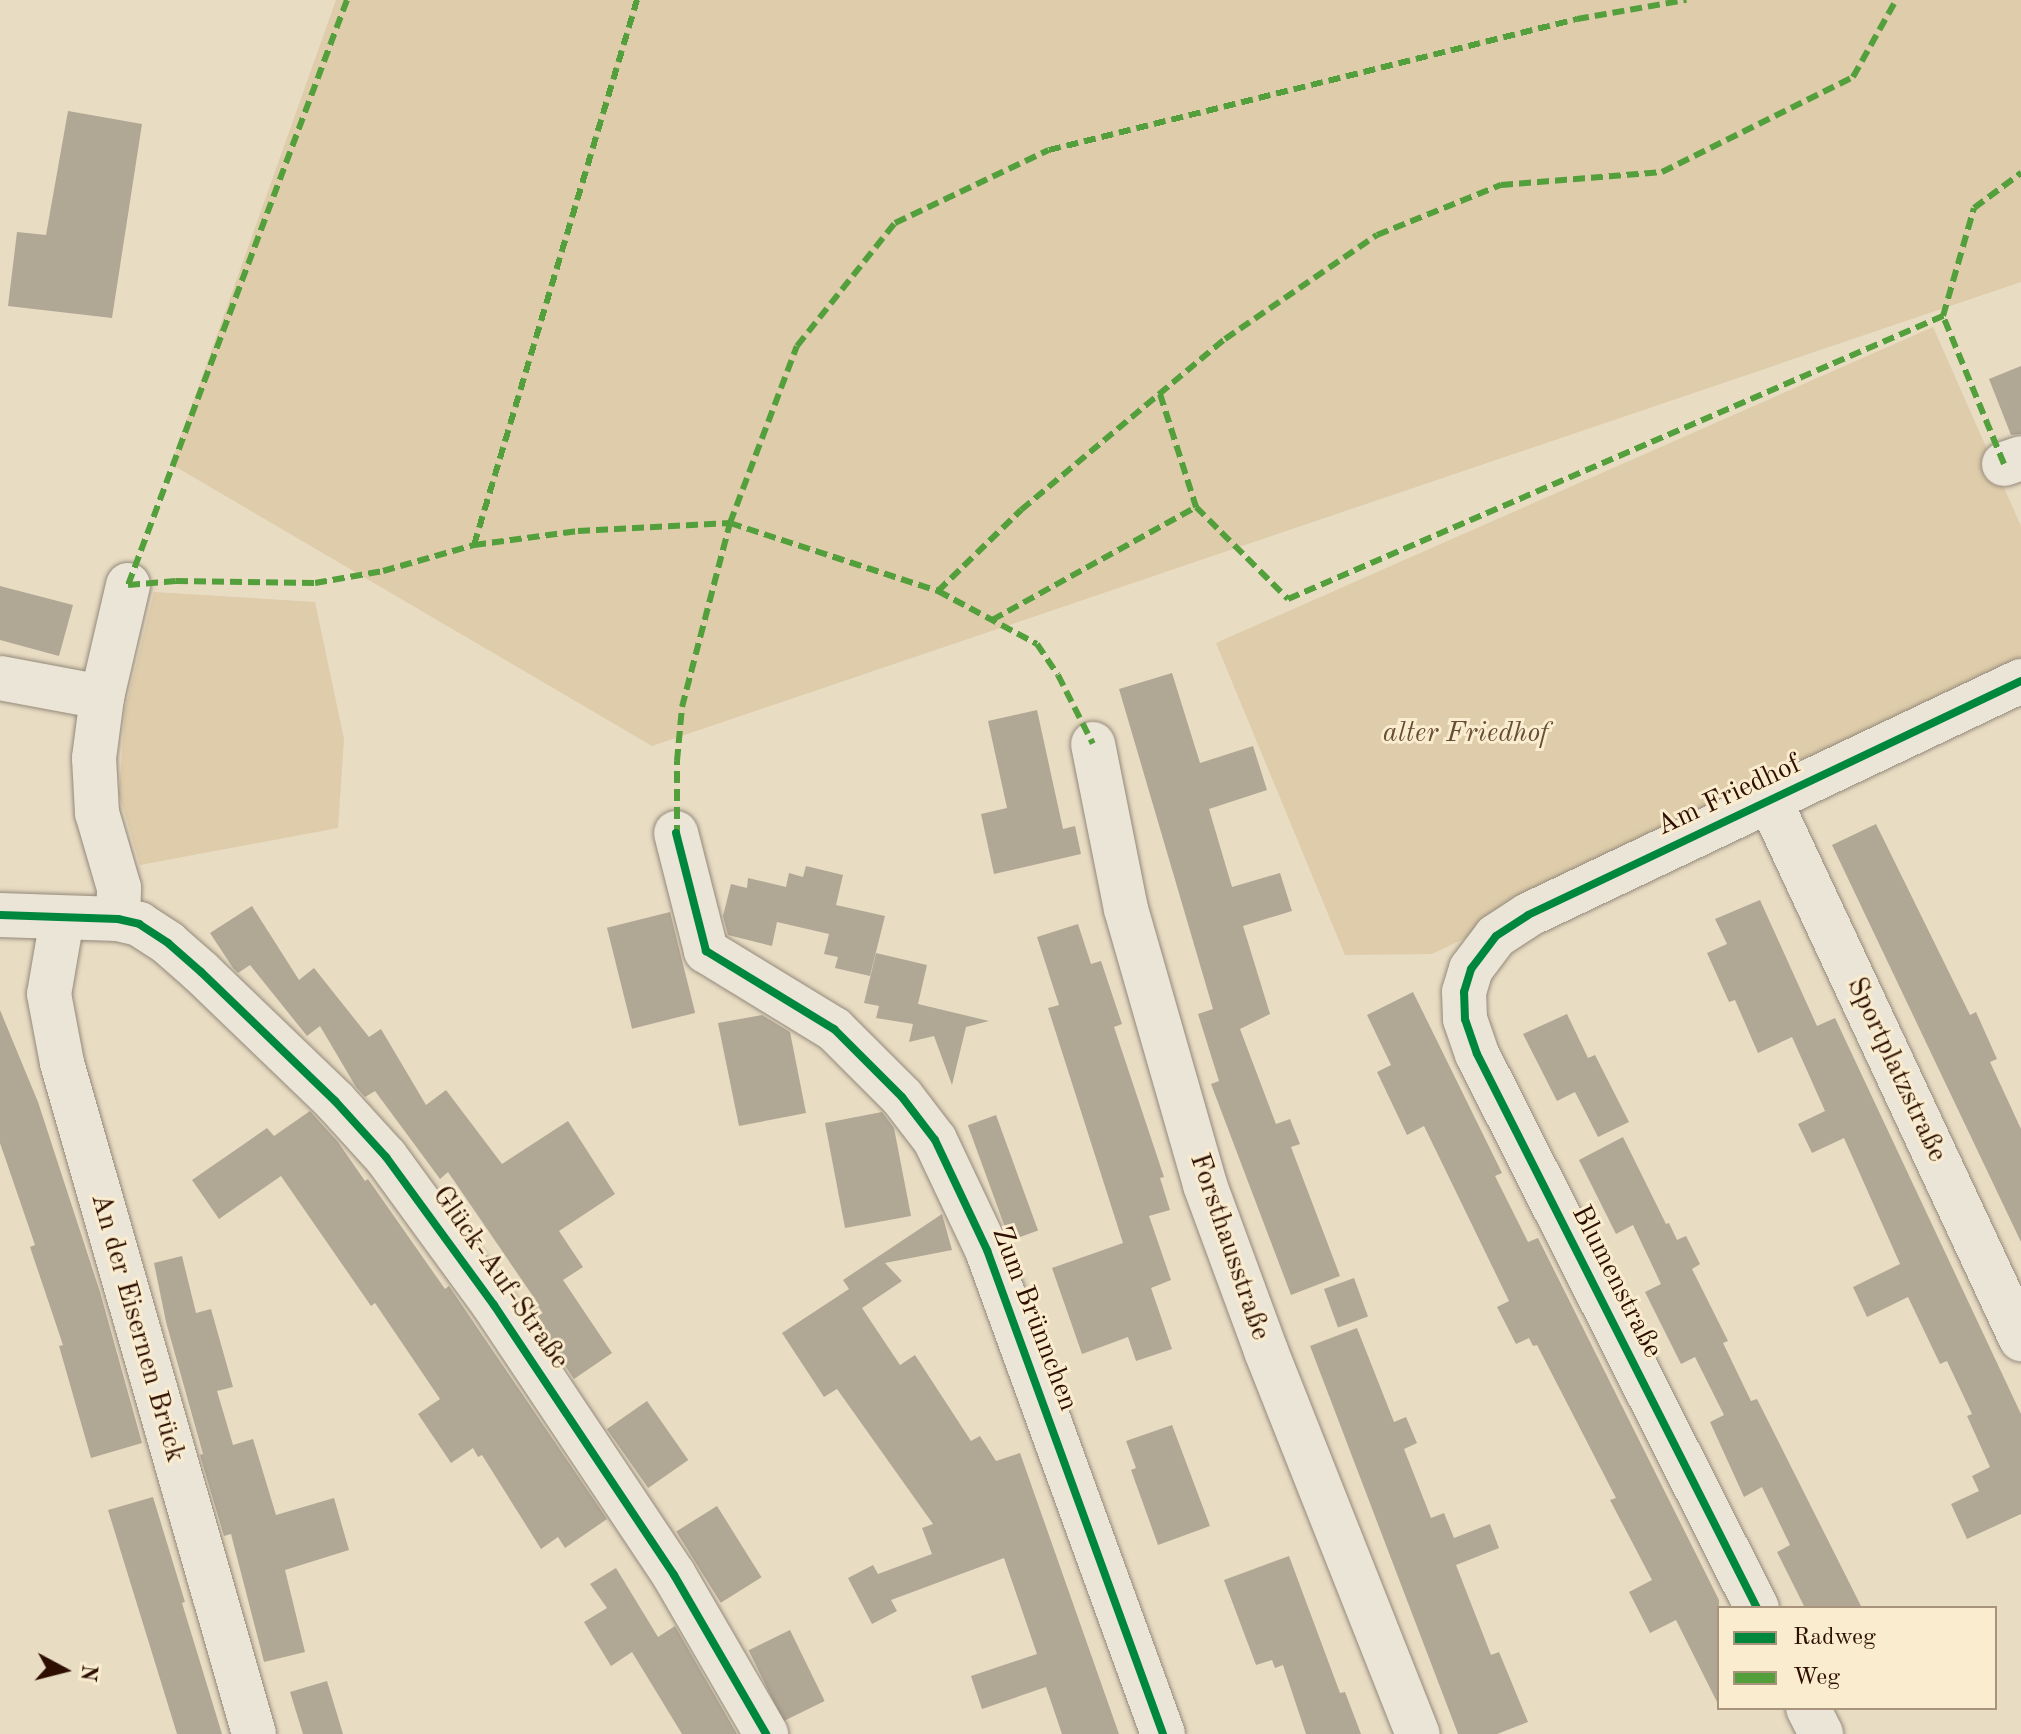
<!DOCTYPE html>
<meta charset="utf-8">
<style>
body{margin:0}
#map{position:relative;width:2021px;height:1734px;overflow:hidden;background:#e8dcc3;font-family:"Old Standard TT",serif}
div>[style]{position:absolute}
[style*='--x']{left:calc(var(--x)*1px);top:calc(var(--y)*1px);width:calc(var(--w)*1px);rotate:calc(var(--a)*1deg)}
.green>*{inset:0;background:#deccaa}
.building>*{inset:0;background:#b1a795;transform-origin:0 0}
.roads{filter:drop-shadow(0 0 2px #94897a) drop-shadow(0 0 2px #94897a)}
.minor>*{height:44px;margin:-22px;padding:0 22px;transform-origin:22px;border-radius:22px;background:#ebe5d8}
.quiet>*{height:6px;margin-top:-3px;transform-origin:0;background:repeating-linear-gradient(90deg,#529f3c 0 12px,transparent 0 18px)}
.cycleway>*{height:8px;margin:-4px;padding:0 4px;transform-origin:4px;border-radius:4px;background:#00873e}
span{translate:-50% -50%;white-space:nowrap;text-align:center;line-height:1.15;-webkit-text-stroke:6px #faecce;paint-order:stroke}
.park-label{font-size:28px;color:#684c34;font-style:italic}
.street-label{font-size:28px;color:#2d0e00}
.legend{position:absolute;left:1717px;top:1606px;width:280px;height:104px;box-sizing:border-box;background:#faecce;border:2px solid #a8937c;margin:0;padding:10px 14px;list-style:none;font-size:24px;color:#2d0e00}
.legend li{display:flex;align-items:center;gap:16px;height:40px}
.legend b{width:40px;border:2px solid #a8937c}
.north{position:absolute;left:24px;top:1630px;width:80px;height:80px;-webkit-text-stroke:6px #faecce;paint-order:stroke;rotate:97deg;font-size:22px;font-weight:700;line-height:32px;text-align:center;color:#2d0e00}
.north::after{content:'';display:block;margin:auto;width:28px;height:36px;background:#2d0e00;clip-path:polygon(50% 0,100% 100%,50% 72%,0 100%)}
</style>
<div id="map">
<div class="green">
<i style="clip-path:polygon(336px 0,2021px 0,2021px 282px,652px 746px,171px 464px)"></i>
<i style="clip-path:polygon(1933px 327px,2021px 526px,2021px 675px,1432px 954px,1345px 955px,1216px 643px)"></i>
<i style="clip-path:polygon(154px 592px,315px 602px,344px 739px,338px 828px,140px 865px,119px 794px,125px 710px)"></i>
</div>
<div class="building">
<i style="clip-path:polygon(68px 111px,142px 124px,112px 318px,8px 306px,17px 232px,46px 235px)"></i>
<i style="clip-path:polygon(2021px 366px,2021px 434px,2011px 435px,1989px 379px)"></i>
<i style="clip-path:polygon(0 586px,73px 605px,59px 656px,0 640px)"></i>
<i style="clip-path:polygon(1172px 673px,1200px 763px,1253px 746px,1267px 790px,1209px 809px,1232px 887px,1280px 873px,1292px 911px,1243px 926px,1270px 1014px,1240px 1029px,1276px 1124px,1290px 1119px,1300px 1144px,1291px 1147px,1340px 1276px,1291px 1295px,1211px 1084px,1219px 1081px,1198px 1014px,1213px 1009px,1119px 689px)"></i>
<i style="clip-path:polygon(1037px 710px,1063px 829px,1075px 826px,1081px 854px,994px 874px,981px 814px,1007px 808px,988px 721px)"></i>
<i style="clip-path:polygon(1876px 824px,1970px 1015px,1976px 1012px,1997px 1059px,1990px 1062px,2021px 1129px,2021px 1242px,1832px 845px)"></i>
<i style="clip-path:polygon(806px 866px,843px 875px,836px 905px,885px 916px,870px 976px,835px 968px,838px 957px,824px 954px,829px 934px,777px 922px,772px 946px,728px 935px,723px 916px,731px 884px,747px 888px,748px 878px,786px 887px,789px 873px,803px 877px)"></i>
<i style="clip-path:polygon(1760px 900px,1817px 1026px,1835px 1018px,2021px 1414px,2021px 1514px,1967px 1539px,1951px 1504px,1979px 1491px,1972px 1476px,1990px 1467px,1967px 1416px,1972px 1414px,1947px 1361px,1940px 1364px,1908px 1297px,1867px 1317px,1853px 1287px,1900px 1264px,1844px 1138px,1812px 1153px,1798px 1124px,1825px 1111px,1792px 1037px,1758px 1053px,1735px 1000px,1729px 1002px,1707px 953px,1727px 944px,1715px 919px)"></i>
<i style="clip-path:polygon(252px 906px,299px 980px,314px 968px,369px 1037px,381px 1029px,426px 1105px,446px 1090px,502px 1164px,568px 1121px,615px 1194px,559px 1231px,583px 1267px,563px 1280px,612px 1353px,574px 1379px,529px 1312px,539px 1305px,448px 1172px,440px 1179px,375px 1091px,365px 1097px,356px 1087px,320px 1026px,307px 1036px,250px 965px,238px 973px,233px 968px,210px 933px)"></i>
<i style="left:670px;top:912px;width:104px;height:65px;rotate:76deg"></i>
<i style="clip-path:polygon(1078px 924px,1091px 964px,1101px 961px,1122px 1024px,1114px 1027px,1164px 1177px,1160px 1178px,1170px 1210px,1149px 1216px,1171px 1280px,1151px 1288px,1172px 1349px,1136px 1361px,1128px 1337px,1082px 1354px,1052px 1268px,1123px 1243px,1048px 1008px,1059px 1005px,1037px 937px)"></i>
<i style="clip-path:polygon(876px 953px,927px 965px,918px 1004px,989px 1021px,966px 1027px,952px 1085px,934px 1036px,909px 1042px,913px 1024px,876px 1018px,879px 1006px,864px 1003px)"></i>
<i style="clip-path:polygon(1413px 992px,1502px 1173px,1495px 1176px,1528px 1242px,1538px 1238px,1719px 1600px,1719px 1706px,1676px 1620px,1650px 1633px,1629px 1592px,1652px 1580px,1610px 1500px,1616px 1498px,1537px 1345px,1533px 1346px,1529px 1338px,1516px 1344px,1497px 1307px,1509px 1301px,1424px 1126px,1407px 1135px,1377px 1072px,1391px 1065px,1367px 1015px)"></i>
<i style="clip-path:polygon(0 1010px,38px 1102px,100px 1292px,142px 1443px,91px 1458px,59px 1346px,63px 1345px,30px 1247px,35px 1245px,0 1143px)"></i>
<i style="clip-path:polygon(1567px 1014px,1588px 1058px,1595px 1055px,1629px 1122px,1598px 1137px,1575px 1092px,1557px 1101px,1523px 1034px)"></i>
<i style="clip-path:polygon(762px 1015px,790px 1032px,806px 1113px,739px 1126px,718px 1023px)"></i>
<i style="clip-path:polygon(310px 1111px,338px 1142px,365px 1181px,368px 1179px,445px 1289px,449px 1286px,607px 1519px,565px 1548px,558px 1537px,541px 1549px,482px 1455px,478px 1457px,473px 1448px,451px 1463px,418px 1414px,440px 1399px,375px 1303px,371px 1306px,281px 1176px,219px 1219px,192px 1180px,267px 1128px,274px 1136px)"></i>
<i style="clip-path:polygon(882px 1112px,894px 1128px,911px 1216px,845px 1228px,825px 1123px)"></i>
<i style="left:996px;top:1115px;width:123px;height:30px;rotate:70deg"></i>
<i style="clip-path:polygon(1623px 1137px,1666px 1224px,1669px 1223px,1677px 1240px,1686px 1236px,1700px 1264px,1692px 1269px,1728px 1341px,1723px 1343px,1751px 1401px,1757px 1399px,1862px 1608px,1805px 1608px,1777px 1552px,1790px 1545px,1762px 1487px,1744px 1497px,1710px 1422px,1724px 1415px,1695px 1357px,1681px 1364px,1645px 1292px,1661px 1284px,1633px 1225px,1616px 1234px,1579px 1160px)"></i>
<i style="clip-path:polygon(942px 1214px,952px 1250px,885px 1263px,902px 1281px,862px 1308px,900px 1365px,915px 1355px,971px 1441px,980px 1436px,996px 1461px,1020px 1453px,1119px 1734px,1062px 1734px,1046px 1687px,982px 1709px,971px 1676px,1037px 1654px,1004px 1558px,891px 1600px,897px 1611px,872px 1624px,848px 1578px,873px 1565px,878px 1574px,932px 1554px,922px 1528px,933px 1524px,837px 1389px,824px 1397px,782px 1333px,849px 1289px,843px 1280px)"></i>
<i style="clip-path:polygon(182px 1256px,196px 1313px,211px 1309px,233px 1387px,217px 1391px,233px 1445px,253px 1439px,276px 1515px,334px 1498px,349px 1550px,285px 1570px,305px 1652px,264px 1662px,231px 1534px,224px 1536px,200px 1455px,203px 1454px,166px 1322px,154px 1263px)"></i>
<i style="left:1354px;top:1278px;width:41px;height:32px;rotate:70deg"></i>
<i style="clip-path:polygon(1357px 1328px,1394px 1422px,1406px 1417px,1417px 1443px,1404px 1449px,1431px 1518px,1444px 1513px,1454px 1538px,1490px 1524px,1499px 1548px,1456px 1565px,1491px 1655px,1499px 1652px,1528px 1722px,1497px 1734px,1458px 1734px,1310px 1346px)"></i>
<i style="left:647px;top:1401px;width:72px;height:49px;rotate:55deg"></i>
<i style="clip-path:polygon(1172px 1425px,1210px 1526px,1158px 1545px,1131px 1470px,1136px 1468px,1126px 1441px)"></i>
<i style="clip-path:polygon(153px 1497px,185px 1602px,182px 1603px,222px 1734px,177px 1734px,108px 1510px)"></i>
<i style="left:717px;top:1506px;width:84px;height:48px;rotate:58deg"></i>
<i style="clip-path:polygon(1289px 1556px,1340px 1693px,1345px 1692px,1361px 1734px,1306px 1734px,1283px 1665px,1275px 1668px,1272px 1660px,1256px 1665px,1224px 1580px)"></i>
<i style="clip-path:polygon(616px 1568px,658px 1637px,675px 1626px,737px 1734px,682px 1734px,632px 1652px,611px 1666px,584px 1622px,607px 1608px,590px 1584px)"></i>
<i style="left:790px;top:1630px;width:79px;height:46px;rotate:64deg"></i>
<i style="clip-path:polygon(327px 1681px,343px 1734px,303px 1734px,290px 1692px)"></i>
</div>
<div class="roads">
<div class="minor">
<i style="--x:2004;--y:464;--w:18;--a:-19"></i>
<i style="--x:0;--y:678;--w:104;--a:10.6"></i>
<i style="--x:1093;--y:744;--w:168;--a:78.7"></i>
<i style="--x:1126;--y:909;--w:287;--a:74"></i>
<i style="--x:1205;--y:1185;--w:177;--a:69.8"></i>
<i style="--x:1266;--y:1351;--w:412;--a:68.4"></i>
<i style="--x:1770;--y:801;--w:594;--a:64.99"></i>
<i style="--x:676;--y:833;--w:122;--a:75.7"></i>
<i style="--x:706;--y:951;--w:150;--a:31.4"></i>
<i style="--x:834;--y:1029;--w:96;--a:45"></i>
<i style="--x:902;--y:1097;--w:54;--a:52.5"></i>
<i style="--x:935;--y:1140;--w:122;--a:64.7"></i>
<i style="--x:987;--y:1250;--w:515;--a:70.02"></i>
<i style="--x:0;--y:915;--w:118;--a:1.9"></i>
<i style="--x:118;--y:919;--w:22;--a:13"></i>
<i style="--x:139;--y:924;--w:35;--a:33"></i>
<i style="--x:168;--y:943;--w:44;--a:41.3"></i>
<i style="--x:201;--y:972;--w:186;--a:43.9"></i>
<i style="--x:335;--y:1101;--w:76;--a:47.7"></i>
<i style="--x:386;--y:1157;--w:183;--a:53.9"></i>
<i style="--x:494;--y:1305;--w:324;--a:56.3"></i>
<i style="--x:674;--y:1575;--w:184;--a:59.9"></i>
<i style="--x:62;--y:919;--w:76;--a:99.8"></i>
<i style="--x:49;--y:994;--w:70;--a:79.3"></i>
<i style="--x:62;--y:1063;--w:698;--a:74.03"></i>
<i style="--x:118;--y:919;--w:31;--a:-88"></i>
<i style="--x:119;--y:888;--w:78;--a:-106.3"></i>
<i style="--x:97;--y:813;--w:55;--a:-93.1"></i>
<i style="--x:94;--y:758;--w:62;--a:-82.5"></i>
<i style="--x:102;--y:697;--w:115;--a:-76.9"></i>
<i style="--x:1757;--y:1608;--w:621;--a:-116.81"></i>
<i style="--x:1477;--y:1054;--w:37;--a:-109"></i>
<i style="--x:1465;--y:1019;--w:27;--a:-92"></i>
<i style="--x:1464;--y:992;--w:24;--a:-73"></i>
<i style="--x:1471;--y:969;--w:41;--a:-52.9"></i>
<i style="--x:1496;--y:936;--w:38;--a:-33"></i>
<i style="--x:1528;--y:915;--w:546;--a:-25.39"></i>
<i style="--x:1808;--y:1708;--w:29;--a:63"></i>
</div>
</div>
<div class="quiet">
<i style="--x:347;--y:0;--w:625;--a:110.52"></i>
<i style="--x:128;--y:585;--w:48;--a:-4.8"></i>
<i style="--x:176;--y:581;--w:139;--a:0.8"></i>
<i style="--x:315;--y:583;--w:69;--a:-10"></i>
<i style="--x:383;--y:571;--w:95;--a:-15.9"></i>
<i style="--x:474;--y:545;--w:105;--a:-7.7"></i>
<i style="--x:578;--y:531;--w:152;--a:-3"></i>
<i style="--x:730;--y:523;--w:219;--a:18.1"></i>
<i style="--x:938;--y:591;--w:112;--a:28.2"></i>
<i style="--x:1037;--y:644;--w:37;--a:56"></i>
<i style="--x:1058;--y:675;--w:77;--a:63.1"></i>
<i style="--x:1160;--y:394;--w:119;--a:72.3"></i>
<i style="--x:1196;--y:507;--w:130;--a:45"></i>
<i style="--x:1288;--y:599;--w:714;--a:-23.37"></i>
<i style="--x:2004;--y:464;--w:160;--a:-112.4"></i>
<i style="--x:1943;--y:316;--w:112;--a:-74"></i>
<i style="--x:1974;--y:208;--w:59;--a:-36.7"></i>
<i style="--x:474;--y:545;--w:569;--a:-73.35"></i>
<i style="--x:938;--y:591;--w:116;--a:-44.3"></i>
<i style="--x:1021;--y:510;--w:266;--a:-40"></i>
<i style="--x:1225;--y:339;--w:184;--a:-34.4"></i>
<i style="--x:1377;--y:235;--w:134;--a:-22"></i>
<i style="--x:1501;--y:185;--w:162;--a:-4.6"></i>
<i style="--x:1662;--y:172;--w:213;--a:-26.4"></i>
<i style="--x:1853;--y:77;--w:88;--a:-60.8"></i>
<i style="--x:992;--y:620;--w:233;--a:-29"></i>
<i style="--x:677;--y:837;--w:76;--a:-90"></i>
<i style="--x:677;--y:761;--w:54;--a:-84.7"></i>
<i style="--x:682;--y:707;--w:190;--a:-75.4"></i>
<i style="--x:730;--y:523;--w:189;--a:-69.3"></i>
<i style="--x:797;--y:346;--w:157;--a:-51.5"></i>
<i style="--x:895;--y:223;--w:170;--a:-25.4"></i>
<i style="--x:1049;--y:150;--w:544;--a:-13.93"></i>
<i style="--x:1577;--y:19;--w:111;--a:-9.9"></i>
</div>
<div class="cycleway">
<i style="--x:676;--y:833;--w:122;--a:75.7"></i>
<i style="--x:706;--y:951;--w:150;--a:31.4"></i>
<i style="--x:834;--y:1029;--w:96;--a:45"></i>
<i style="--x:902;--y:1097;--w:54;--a:52.5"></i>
<i style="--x:935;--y:1140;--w:122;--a:64.7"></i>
<i style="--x:987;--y:1250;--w:515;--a:70.02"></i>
<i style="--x:0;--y:915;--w:118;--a:1.9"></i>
<i style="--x:118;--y:919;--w:22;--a:13"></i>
<i style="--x:139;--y:924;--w:35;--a:33"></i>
<i style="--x:168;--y:943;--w:44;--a:41.3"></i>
<i style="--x:201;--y:972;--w:186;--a:43.9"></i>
<i style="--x:335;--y:1101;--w:76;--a:47.7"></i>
<i style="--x:386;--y:1157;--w:183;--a:53.9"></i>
<i style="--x:494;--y:1305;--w:324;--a:56.3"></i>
<i style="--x:674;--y:1575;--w:184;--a:59.9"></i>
<i style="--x:1757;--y:1608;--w:621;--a:-116.81"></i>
<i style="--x:1477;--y:1054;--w:37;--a:-109"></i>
<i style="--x:1465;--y:1019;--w:27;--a:-92"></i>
<i style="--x:1464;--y:992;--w:24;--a:-73"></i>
<i style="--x:1471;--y:969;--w:41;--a:-52.9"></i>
<i style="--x:1496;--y:936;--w:38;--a:-33"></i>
<i style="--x:1528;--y:915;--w:546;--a:-25.39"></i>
</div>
<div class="park-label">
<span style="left:1466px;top:734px">alter Friedhof</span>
</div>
<div class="street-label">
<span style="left:1729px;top:796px;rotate:-25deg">Am Friedhof</span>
<span style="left:1896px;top:1070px;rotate:65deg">Sportplatzstraße</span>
<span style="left:1229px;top:1247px;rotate:71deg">Forsthausstraße</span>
<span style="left:500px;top:1278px;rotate:55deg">Glück-Auf-Straße</span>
<span style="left:1616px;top:1282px;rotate:63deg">Blumenstraße</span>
<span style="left:1034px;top:1319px;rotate:69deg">Zum Brünnchen</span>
<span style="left:137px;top:1328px;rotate:74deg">An der Eisernen Brück</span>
</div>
<ul class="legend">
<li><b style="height:10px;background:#00873e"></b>Radweg</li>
<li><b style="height:10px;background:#529f3c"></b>Weg</li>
</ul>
<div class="north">N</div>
</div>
